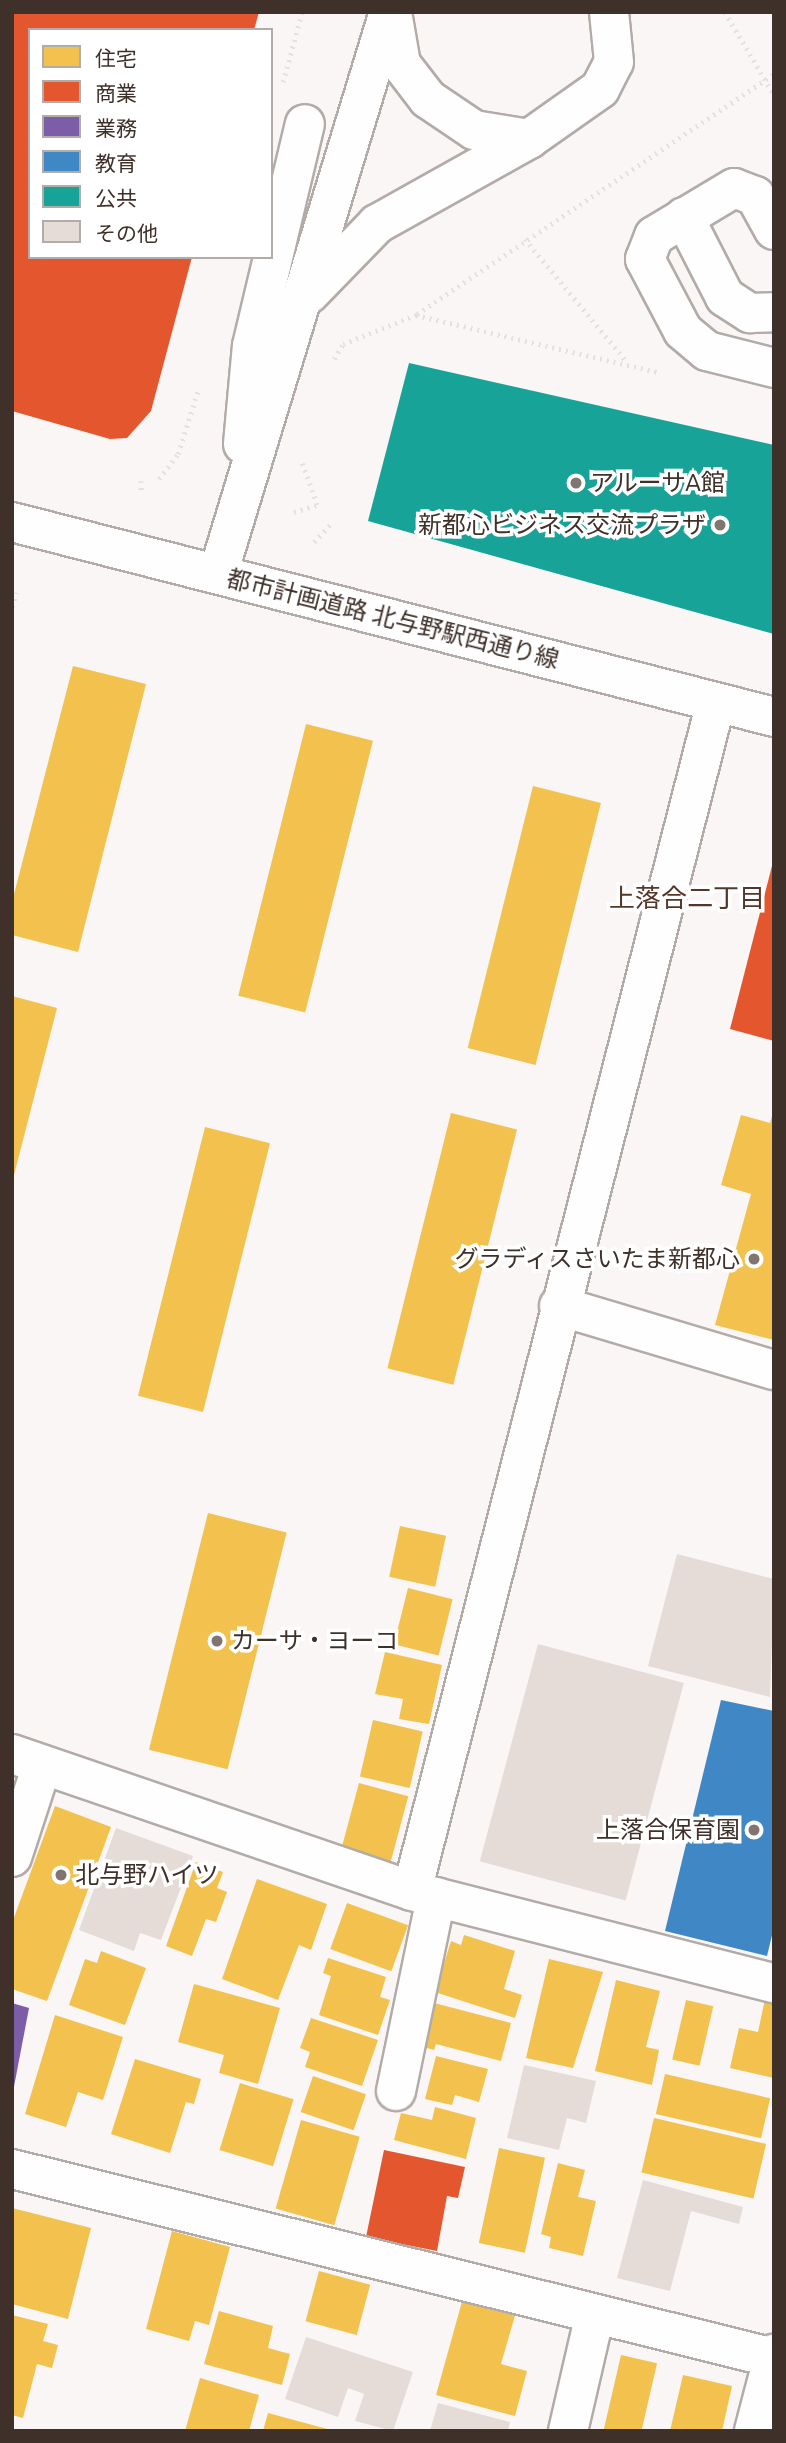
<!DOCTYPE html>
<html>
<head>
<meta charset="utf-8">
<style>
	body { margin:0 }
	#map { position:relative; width:786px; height:2443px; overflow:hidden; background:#faf6f5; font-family:Ubuntu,"Noto Sans JP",sans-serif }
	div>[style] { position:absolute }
	.homes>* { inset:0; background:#f2c14e; transform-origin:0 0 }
	.shops>* { inset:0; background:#e4572e }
	.offices>* { inset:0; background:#7b5ea7 }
	.schools>* { inset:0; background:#3f88c5 }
	.public>* { inset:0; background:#17a398 }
	.building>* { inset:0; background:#e5dcd8; transform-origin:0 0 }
	.path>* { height:4.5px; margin-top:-2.25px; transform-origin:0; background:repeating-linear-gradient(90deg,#e4e2e1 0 2px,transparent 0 7px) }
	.roads { filter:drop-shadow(2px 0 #b3aba7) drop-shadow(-2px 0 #b3aba7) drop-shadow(0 2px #b3aba7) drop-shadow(0 -2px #b3aba7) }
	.minor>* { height:38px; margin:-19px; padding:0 19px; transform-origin:19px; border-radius:19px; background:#fefefe }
	.dots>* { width:19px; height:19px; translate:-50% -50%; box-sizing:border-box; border:4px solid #fff; border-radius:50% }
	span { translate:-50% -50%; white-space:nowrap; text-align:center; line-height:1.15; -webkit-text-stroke:7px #fff; paint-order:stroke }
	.poi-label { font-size:24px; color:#3f3029 }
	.left { translate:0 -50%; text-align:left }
	.right { translate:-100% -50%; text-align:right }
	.street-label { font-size:24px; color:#3f3029 }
	.neighbourhood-label { font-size:26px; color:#553729 }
	.frame { position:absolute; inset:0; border:14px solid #3f3029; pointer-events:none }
	.legend { position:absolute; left:28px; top:28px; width:245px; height:231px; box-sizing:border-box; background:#fff; border:2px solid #b2aca9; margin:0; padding:9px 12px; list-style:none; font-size:21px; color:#3f3029 }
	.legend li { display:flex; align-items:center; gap:14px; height:35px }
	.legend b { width:35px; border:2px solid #b2aca9 }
</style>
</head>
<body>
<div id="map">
	<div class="homes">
		<div style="clip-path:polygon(73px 666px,146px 684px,78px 952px,12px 935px,12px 902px)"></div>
		<div style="left:306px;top:724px;width:69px;height:280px;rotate:14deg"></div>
		<div style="left:533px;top:786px;width:70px;height:270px;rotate:14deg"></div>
		<div style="clip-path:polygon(12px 996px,57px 1008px,13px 1179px,12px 1179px)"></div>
		<div style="left:451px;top:1113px;width:68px;height:263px;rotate:14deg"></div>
		<div style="clip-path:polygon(773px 1113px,774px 1113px,774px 1340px,715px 1325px,751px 1194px,721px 1185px,741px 1115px,770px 1123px)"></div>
		<div style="left:205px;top:1127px;width:67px;height:277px;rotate:14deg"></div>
		<div style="left:208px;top:1513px;width:81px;height:244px;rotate:14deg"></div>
		<div style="left:400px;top:1526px;width:47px;height:52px;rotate:12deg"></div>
		<div style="left:408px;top:1588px;width:46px;height:58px;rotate:14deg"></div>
		<div style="clip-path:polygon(385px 1652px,442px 1665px,429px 1724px,399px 1719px,403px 1699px,375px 1694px)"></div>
		<div style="left:373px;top:1720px;width:51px;height:58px;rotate:13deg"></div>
		<div style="left:359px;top:1783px;width:51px;height:68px;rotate:15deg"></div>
		<div style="clip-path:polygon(55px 1806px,111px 1827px,47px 2001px,12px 1989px,12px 1923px)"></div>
		<div style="clip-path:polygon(196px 1862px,223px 1872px,217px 1888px,227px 1892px,216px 1922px,206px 1919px,192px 1956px,166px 1946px)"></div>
		<div style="clip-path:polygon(257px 1879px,327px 1904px,311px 1950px,299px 1945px,278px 2000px,222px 1979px)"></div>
		<div style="left:347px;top:1903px;width:65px;height:49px;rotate:20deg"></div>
		<div style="clip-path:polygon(464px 1935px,515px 1951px,504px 1989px,522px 1995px,515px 2018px,435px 1992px,451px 1941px,461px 1945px)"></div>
		<div style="clip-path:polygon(101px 1951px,146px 1968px,125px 2025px,69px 2005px,85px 1959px,97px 1963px)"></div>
		<div style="clip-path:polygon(328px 1958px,386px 1977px,380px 1997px,390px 2000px,378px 2035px,319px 2015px,331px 1976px,323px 1973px)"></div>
		<div style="clip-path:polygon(549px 1959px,603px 1972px,573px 2068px,526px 2058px)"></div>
		<div style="clip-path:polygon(616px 1980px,660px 1991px,646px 2047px,659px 2050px,652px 2085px,595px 2071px)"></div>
		<div style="clip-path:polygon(194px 1984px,280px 2008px,258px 2084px,219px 2073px,224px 2055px,178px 2042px)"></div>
		<div style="clip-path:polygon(765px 1999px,774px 2001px,774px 2078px,730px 2068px,739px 2028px,758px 2032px)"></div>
		<div style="left:686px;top:2000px;width:28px;height:61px;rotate:13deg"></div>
		<div style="clip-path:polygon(434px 2003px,511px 2023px,501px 2061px,436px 2044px,434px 2050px,423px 2047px)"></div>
		<div style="clip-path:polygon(55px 2015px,123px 2037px,103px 2100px,78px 2092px,66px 2127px,25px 2114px)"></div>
		<div style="clip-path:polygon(311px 2018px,378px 2040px,362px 2086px,305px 2067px,310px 2052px,300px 2048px)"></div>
		<div style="clip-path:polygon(436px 2056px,488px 2069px,479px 2102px,455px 2095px,452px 2105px,425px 2099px)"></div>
		<div style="clip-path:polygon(135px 2059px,201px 2079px,194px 2104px,186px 2102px,170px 2153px,111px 2134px)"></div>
		<div style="left:665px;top:2074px;width:108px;height:41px;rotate:13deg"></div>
		<div style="left:313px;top:2076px;width:56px;height:38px;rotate:19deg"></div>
		<div style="left:240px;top:2083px;width:56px;height:70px;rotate:17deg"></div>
		<div style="clip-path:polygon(435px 2107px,476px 2118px,466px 2159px,394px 2140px,401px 2113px,432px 2120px)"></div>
		<div style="left:654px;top:2118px;width:115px;height:56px;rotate:13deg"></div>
		<div style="left:301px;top:2120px;width:61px;height:92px;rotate:16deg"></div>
		<div style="left:499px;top:2148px;width:47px;height:97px;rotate:12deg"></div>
		<div style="clip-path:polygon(558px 2163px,585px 2170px,578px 2197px,596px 2201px,583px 2256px,549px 2248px,551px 2237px,541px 2234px)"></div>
		<div style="clip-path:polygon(12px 2208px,91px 2228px,68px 2319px,12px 2304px)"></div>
		<div style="clip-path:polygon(172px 2231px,230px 2247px,209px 2325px,195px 2321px,189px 2341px,146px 2329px)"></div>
		<div style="left:319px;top:2271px;width:53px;height:52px;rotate:15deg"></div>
		<div style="clip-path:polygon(463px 2298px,516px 2312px,501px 2364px,527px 2371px,515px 2416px,436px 2395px)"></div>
		<div style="clip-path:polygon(219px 2311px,273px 2326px,268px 2348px,290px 2354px,282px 2385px,204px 2364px)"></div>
		<div style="clip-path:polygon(12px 2315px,48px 2324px,43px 2341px,58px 2345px,52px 2368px,37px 2364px,23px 2418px,12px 2415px)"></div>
		<div style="left:621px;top:2355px;width:37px;height:78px;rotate:13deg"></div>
		<div style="clip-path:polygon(683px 2375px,732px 2386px,722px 2431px,670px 2431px)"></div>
		<div style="clip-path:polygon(200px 2378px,259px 2395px,249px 2431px,185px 2431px)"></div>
		<div style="clip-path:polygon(268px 2413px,331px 2430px,331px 2431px,263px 2431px)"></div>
	</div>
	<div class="shops">
		<div style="clip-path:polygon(12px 12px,259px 12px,254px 30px,30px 30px,30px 257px,192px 257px,151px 411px,127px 438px,110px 439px,12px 411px)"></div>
		<div style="clip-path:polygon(773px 862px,774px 862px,774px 1041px,730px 1029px)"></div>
		<div style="clip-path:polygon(384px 2150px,465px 2167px,458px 2198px,447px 2196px,437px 2251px,366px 2237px)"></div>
	</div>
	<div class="offices">
		<div style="clip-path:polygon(12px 2003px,29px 2008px,13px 2092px,12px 2092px)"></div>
	</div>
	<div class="schools">
		<div style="clip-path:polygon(721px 1700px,774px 1711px,774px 1927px,767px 1956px,665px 1931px)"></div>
	</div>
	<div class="public">
		<div style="clip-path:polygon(409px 363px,774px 445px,774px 634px,368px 521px)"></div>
	</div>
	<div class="building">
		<div style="clip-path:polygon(677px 1554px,774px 1579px,770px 1697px,648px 1666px)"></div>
		<div style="left:538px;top:1644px;width:151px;height:225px;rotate:15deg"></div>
		<div style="clip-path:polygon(116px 1828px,193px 1856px,161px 1940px,140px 1933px,134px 1951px,79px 1930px)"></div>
		<div style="clip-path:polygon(524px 2065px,596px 2081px,586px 2123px,567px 2118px,559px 2150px,507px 2138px)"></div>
		<div style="clip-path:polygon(643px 2180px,743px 2207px,739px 2224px,691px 2211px,670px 2291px,617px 2278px)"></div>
		<div style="clip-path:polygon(306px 2337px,413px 2372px,393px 2431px,355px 2421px,364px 2394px,348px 2388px,338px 2417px,285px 2399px)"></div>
		<div style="clip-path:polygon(438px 2403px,510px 2422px,508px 2431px,430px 2431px)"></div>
	</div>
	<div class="path">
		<div style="left:725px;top:12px;width:96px;rotate:59.4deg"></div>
		<div style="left:283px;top:82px;width:73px;rotate:-74.8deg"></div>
		<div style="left:525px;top:239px;width:161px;rotate:50.3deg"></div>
		<div style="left:417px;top:314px;width:430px;rotate:-33.9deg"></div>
		<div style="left:334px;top:359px;width:17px;rotate:-59deg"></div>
		<div style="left:343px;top:344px;width:79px;rotate:-21.7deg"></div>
		<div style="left:416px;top:315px;width:248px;rotate:13.3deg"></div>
		<div style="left:159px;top:479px;width:31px;rotate:-53deg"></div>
		<div style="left:178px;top:454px;width:67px;rotate:-72.6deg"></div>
		<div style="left:141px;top:481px;width:13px;rotate:86deg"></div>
		<div style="left:294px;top:512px;width:24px;rotate:-17deg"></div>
		<div style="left:317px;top:505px;width:45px;rotate:-109.7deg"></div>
		<div style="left:314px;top:542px;width:25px;rotate:-47deg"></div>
		<div style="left:12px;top:607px;width:15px;rotate:-74deg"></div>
	</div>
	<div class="roads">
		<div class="minor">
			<div style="left:392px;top:12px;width:53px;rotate:80.2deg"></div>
			<div style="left:401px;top:64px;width:44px;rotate:52.4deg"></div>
			<div style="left:428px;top:99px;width:55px;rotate:34deg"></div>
			<div style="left:474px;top:130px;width:56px;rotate:9.3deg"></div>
			<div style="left:684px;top:217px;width:90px;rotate:62.9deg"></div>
			<div style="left:725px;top:297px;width:30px;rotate:33deg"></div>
			<div style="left:750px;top:313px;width:24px;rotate:-2deg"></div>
			<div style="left:774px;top:230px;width:39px;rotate:-119deg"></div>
			<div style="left:755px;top:196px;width:22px;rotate:-159deg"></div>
			<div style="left:734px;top:188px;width:93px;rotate:149deg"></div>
			<div style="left:654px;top:236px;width:25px;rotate:111deg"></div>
			<div style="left:645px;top:259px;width:81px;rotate:62.2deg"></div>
			<div style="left:683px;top:331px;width:31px;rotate:40deg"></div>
			<div style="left:707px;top:351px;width:69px;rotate:14.2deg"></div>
			<div style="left:309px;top:294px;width:98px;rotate:-45.8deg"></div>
			<div style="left:377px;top:224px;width:174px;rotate:-29.2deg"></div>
			<div style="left:529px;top:139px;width:87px;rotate:-35.2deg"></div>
			<div style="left:600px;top:89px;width:30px;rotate:-63deg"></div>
			<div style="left:614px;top:62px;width:50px;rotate:-95.7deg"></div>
			<div style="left:243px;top:444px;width:98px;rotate:-84.8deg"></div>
			<div style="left:252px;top:346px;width:228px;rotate:-76.6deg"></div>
			<div style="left:12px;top:522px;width:787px;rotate:14.35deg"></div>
			<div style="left:218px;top:574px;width:587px;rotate:-73.08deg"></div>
			<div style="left:559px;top:1306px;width:224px;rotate:16.6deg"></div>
			<div style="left:12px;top:1754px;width:423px;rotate:18.9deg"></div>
			<div style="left:412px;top:1891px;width:374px;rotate:14.3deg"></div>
			<div style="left:12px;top:1857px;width:97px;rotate:-71.9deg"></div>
			<div style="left:412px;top:1891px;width:1227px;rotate:-75.66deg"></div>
			<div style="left:396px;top:2091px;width:198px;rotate:-78.3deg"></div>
			<div style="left:12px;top:2169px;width:785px;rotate:13.93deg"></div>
			<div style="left:568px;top:2431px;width:120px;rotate:-77deg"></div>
			<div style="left:754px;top:2431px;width:80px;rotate:-75.4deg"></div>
		</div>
	</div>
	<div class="dots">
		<div style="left:576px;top:483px;background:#807570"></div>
		<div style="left:720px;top:525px;background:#807570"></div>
		<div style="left:754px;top:1259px;background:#807570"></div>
		<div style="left:217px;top:1641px;background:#807570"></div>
		<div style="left:754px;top:1830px;background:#807570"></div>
		<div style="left:61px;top:1875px;background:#807570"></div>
	</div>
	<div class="poi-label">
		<span class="left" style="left:590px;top:483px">アルーサA館</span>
		<span class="right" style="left:706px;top:525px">新都心ビジネス交流プラザ</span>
		<span class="right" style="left:740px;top:1259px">グラディスさいたま新都心</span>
		<span class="left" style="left:231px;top:1641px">カーサ・ヨーコ</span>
		<span class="right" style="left:740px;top:1830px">上落合保育園</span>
		<span class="left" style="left:75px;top:1875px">北与野ハイツ</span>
	</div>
	<div class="street-label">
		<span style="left:393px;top:619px;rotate:14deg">都市計画道路 北与野駅西通り線</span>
	</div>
	<div class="neighbourhood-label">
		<span style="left:687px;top:898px">上落合二丁目</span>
	</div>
	<div class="frame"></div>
	<ul class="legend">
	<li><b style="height:19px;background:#f2c14e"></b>住宅</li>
	<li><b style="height:19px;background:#e4572e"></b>商業</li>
	<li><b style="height:19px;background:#7b5ea7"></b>業務</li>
	<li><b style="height:19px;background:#3f88c5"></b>教育</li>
	<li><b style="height:19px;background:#17a398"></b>公共</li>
	<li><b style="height:19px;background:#e5dcd8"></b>その他</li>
	</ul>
</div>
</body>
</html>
